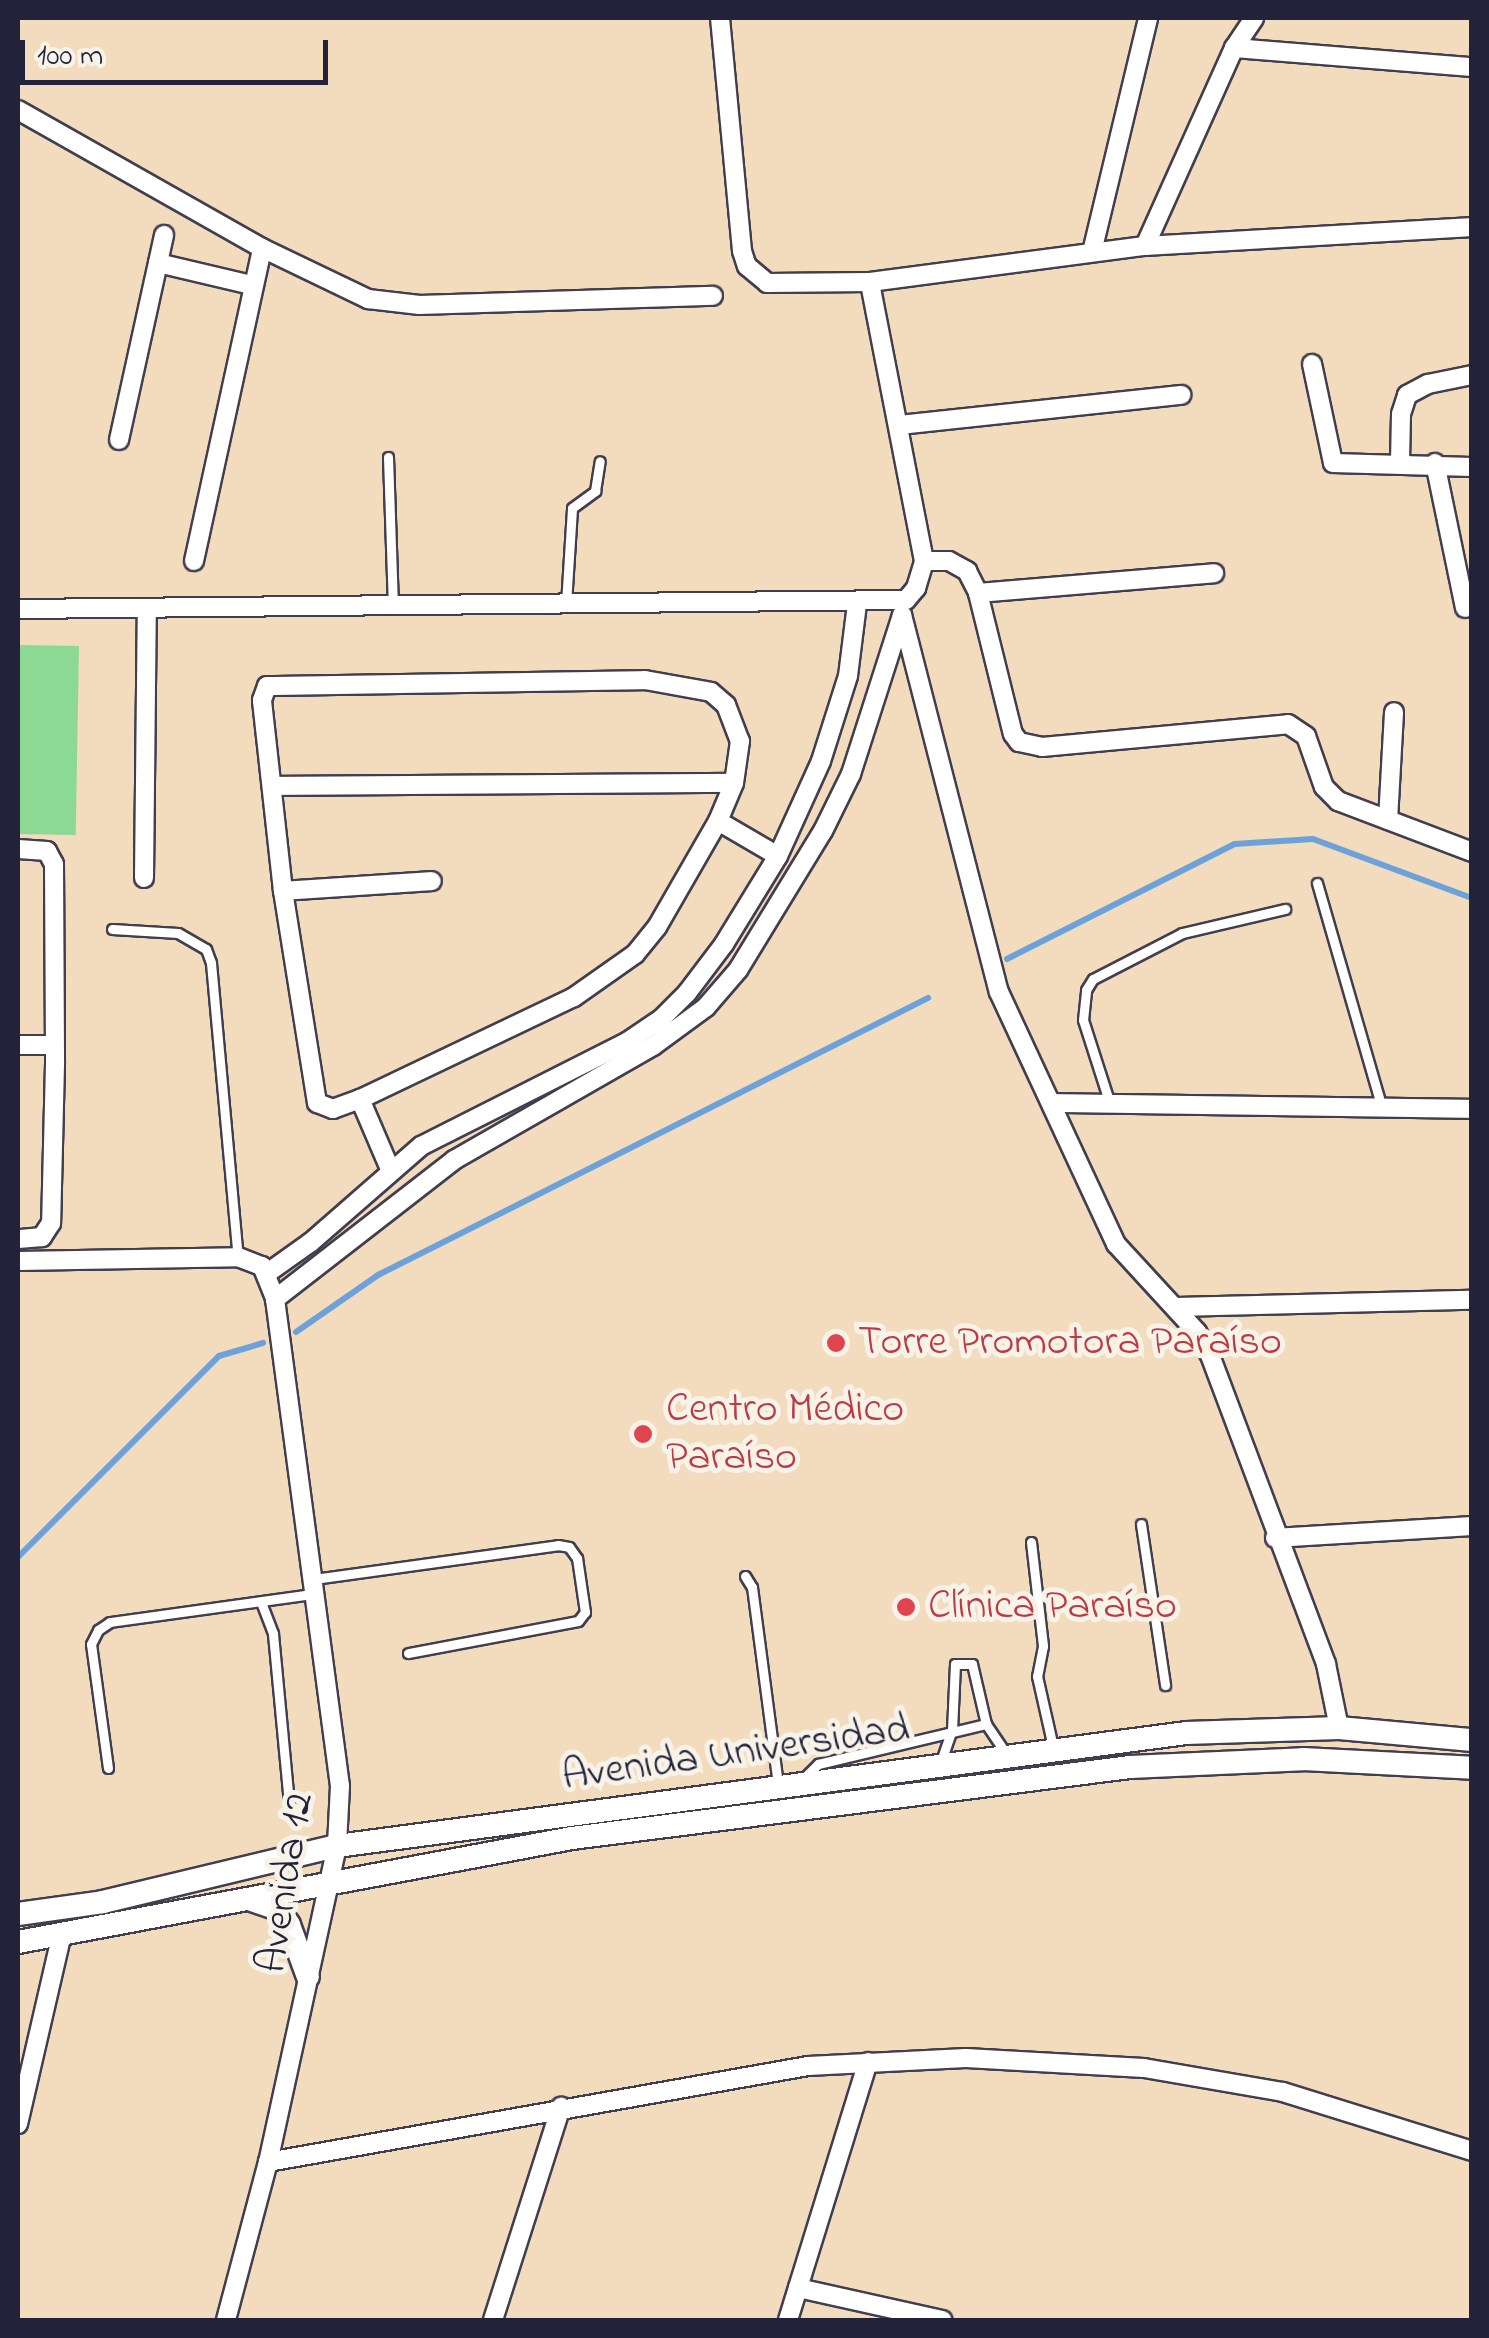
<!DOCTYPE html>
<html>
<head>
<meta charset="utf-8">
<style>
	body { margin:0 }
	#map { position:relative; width:1489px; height:2338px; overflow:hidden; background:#f3dbbd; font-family:"Indie Flower",sans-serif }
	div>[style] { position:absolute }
	.green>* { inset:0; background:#8cd895; transform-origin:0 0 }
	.stream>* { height:6px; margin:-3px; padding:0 3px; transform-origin:3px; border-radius:3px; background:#6ca2d9 }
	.roads { filter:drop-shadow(2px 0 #413e4e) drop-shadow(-2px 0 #413e4e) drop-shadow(0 2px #413e4e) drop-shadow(0 -2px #413e4e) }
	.lane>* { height:9px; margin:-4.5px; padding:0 4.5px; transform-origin:4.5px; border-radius:4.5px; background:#fff }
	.street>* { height:18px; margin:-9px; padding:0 9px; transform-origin:9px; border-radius:9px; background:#fff }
	.secondary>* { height:22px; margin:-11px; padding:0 11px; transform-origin:11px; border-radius:11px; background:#fff }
	.dots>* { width:28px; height:28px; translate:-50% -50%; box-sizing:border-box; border:5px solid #f7f3e8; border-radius:50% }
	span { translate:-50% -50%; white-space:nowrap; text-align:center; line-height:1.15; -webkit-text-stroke:10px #f7f3e8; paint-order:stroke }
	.health-label { font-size:42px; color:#be3a42 }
	.left { translate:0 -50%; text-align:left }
	.street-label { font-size:42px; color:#22223b }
	.frame { position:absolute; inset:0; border:20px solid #22223b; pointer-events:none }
	.scale { position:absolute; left:20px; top:40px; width:308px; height:45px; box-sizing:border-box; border:5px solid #22223b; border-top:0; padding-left:12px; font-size:30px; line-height:35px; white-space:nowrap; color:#22223b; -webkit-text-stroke:8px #f7f3e8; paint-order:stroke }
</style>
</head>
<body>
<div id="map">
	<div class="green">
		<div style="left:79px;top:646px;width:189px;height:61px;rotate:91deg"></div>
	</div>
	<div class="stream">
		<div style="left:1007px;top:959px;width:255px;rotate:-26.8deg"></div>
		<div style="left:1235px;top:844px;width:78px;rotate:-3.7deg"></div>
		<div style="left:1313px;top:839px;width:170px;rotate:20.4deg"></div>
		<div style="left:296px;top:1332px;width:100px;rotate:-34.8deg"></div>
		<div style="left:378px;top:1275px;width:616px;rotate:-26.73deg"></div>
		<div style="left:18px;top:1557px;width:284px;rotate:-45deg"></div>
		<div style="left:219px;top:1356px;width:46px;rotate:-16.5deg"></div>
	</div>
	<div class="roads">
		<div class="lane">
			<div style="left:388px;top:457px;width:147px;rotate:88.1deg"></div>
			<div style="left:566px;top:604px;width:96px;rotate:-86.4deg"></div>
			<div style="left:572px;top:508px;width:29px;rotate:-36deg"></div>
			<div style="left:595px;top:491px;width:30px;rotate:-81deg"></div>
			<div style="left:1317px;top:883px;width:231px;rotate:73.9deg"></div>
			<div style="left:112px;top:929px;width:66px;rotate:3.5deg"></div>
			<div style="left:178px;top:933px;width:32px;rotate:30deg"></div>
			<div style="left:206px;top:949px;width:15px;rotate:70deg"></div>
			<div style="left:211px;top:963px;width:295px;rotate:84.8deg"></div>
			<div style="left:1110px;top:1104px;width:88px;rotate:-107.8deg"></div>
			<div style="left:1083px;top:1020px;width:30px;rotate:-84deg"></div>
			<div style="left:1086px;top:990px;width:13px;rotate:-58deg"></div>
			<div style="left:1093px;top:979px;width:100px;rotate:-27.3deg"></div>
			<div style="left:1182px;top:933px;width:106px;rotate:-13.1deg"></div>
			<div style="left:1141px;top:1524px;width:163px;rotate:81.5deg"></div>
			<div style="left:1031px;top:1542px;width:105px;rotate:83.4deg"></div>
			<div style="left:1043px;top:1646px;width:31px;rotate:101deg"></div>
			<div style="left:1037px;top:1676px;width:73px;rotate:77.3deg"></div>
			<div style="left:745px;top:1576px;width:13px;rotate:58deg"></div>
			<div style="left:752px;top:1587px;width:199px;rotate:82.5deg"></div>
			<div style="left:314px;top:1579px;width:246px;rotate:-7.9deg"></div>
			<div style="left:558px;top:1545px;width:11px;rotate:10deg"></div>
			<div style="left:569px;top:1547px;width:14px;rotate:54deg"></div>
			<div style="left:577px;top:1558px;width:55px;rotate:81.6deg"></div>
			<div style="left:585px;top:1612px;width:11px;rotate:128deg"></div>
			<div style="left:578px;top:1621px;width:173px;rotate:169.3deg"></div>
			<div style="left:261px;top:1602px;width:34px;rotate:69deg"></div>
			<div style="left:273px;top:1634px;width:180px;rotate:84.6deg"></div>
			<div style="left:940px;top:1764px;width:36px;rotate:-71deg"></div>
			<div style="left:952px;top:1730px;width:66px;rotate:-87.4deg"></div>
			<div style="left:955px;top:1664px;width:17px"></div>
			<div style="left:972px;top:1664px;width:62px;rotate:76.9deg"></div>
			<div style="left:108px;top:1768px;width:125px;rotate:-97.8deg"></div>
			<div style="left:91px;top:1644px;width:16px;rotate:-63deg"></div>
			<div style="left:98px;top:1630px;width:14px;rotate:-34deg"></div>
			<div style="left:110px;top:1622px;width:205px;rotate:-7.9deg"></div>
			<div style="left:804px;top:1778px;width:20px;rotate:-45deg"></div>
			<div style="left:818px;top:1764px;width:173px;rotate:-13.4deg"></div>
			<div style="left:986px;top:1724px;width:36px;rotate:56deg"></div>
		</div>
		<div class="street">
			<div style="left:720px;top:18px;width:234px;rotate:84.6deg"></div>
			<div style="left:742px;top:251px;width:16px;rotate:72deg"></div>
			<div style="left:747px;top:266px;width:26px;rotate:40deg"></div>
			<div style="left:767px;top:283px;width:103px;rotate:-0.6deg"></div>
			<div style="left:870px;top:282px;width:277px;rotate:-7.5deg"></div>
			<div style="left:1145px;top:246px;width:328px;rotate:-3.3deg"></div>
			<div style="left:1234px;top:48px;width:239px;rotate:4.6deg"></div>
			<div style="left:18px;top:110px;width:280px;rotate:29.5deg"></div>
			<div style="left:262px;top:248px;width:118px;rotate:25.7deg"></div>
			<div style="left:368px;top:299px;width:52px;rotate:6.6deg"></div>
			<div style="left:420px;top:305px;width:293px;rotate:-1.8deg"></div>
			<div style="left:1145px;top:246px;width:217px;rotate:-65.8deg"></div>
			<div style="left:1234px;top:48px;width:36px;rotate:-56deg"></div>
			<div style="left:1092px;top:252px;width:241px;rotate:-76.5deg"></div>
			<div style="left:158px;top:263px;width:97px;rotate:13.2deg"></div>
			<div style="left:1312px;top:364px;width:101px;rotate:78deg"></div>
			<div style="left:1333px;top:463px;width:139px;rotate:1.6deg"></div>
			<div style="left:899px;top:425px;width:284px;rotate:-6.1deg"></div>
			<div style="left:119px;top:440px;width:210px;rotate:-77.6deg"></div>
			<div style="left:1400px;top:462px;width:48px;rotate:-88.8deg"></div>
			<div style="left:1401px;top:414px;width:20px;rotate:-72deg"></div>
			<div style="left:1407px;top:395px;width:24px;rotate:-28deg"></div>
			<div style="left:1428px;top:384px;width:45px;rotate:-11.6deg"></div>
			<div style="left:1435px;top:463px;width:148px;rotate:78.3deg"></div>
			<div style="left:194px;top:561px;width:320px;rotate:-77.7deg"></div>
			<div style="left:924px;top:561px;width:25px"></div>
			<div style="left:949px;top:561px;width:21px;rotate:29deg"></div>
			<div style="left:967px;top:571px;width:25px;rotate:63deg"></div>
			<div style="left:978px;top:593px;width:145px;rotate:76.1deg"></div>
			<div style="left:1013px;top:734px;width:10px;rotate:53deg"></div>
			<div style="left:1019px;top:742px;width:24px;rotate:12deg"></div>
			<div style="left:1042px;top:747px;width:247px;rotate:-5.3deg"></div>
			<div style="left:1288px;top:724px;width:22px;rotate:34deg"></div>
			<div style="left:1306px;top:736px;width:54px;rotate:70.6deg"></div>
			<div style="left:1324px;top:787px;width:20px;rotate:45deg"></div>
			<div style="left:1338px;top:801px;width:143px;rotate:20.8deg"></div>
			<div style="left:978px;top:593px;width:237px;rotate:-4.8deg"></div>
			<div style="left:18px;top:609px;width:888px;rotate:-0.58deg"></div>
			<div style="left:906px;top:600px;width:16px;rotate:-50deg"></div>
			<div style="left:916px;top:588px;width:28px;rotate:-73deg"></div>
			<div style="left:924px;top:561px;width:284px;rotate:-101deg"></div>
			<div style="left:902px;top:615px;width:389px;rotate:75.6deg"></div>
			<div style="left:999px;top:992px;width:278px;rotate:65.1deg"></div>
			<div style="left:1116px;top:1244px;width:120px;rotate:47.4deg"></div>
			<div style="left:1197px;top:1332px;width:26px;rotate:61deg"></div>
			<div style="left:1210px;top:1355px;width:330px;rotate:69.4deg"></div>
			<div style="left:1326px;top:1664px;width:65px;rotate:78.5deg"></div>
			<div style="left:645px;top:680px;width:67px;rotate:10.3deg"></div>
			<div style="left:711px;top:692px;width:20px;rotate:41deg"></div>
			<div style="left:726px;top:705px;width:39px;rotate:69deg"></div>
			<div style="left:740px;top:741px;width:42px;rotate:98.1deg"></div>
			<div style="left:734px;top:783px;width:41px;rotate:112.8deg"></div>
			<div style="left:718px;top:821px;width:122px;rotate:119.9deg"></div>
			<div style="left:657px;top:927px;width:35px;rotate:129deg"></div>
			<div style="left:635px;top:954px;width:75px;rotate:144.8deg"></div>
			<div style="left:574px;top:997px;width:237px;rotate:154.5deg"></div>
			<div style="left:360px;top:1099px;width:29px;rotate:160deg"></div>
			<div style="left:333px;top:1109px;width:17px;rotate:-159deg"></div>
			<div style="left:317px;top:1103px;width:215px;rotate:-99.1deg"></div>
			<div style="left:283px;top:891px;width:192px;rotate:-96.3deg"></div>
			<div style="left:262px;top:700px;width:15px;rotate:-70deg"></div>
			<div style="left:267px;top:686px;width:378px;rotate:-0.9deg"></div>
			<div style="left:272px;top:786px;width:462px;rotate:-0.4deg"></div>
			<div style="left:1388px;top:820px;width:108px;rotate:-86.8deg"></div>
			<div style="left:718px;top:821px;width:69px;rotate:30.3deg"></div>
			<div style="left:18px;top:849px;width:29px;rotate:4deg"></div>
			<div style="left:47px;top:851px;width:15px;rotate:62deg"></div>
			<div style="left:54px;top:864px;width:200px;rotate:89.7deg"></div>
			<div style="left:55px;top:1064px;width:159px;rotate:91.4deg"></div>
			<div style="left:51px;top:1223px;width:17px;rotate:123deg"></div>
			<div style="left:42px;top:1237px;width:24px;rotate:175deg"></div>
			<div style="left:144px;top:878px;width:268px;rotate:-89.4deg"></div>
			<div style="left:283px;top:891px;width:149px;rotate:-3.8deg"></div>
			<div style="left:18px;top:1045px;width:35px"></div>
			<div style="left:360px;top:1099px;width:76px;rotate:66.8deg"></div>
			<div style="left:1054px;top:1103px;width:418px;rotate:0.8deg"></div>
			<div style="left:18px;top:1261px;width:220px;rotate:-1deg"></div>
			<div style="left:238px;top:1257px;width:26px;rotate:21deg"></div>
			<div style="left:262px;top:1266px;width:35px;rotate:68deg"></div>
			<div style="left:275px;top:1299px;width:491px;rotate:82.4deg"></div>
			<div style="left:340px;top:1786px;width:60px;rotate:92.9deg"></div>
			<div style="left:337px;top:1846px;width:323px;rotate:102.3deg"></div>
			<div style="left:268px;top:2162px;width:163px;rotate:104.9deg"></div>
			<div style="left:266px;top:1274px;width:55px;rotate:-35.4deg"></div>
			<div style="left:311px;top:1242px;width:146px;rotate:-41.1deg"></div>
			<div style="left:421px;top:1146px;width:231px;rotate:-26.8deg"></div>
			<div style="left:627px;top:1042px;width:41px;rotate:-34.1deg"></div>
			<div style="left:661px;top:1019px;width:37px;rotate:-45deg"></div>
			<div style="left:687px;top:993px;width:61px;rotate:-52.9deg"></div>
			<div style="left:724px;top:944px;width:103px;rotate:-58.5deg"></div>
			<div style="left:778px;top:856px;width:104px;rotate:-65.6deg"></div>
			<div style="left:821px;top:761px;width:89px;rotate:-72.4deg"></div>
			<div style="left:848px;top:676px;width:73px;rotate:-82.9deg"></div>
			<div style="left:275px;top:1299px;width:227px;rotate:-37.8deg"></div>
			<div style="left:454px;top:1160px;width:229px;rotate:-29.8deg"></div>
			<div style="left:653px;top:1046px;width:66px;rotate:-36.3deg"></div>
			<div style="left:706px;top:1007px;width:49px;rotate:-49.1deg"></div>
			<div style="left:738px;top:970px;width:163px;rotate:-58.6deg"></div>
			<div style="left:823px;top:831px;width:64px;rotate:-63.8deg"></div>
			<div style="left:851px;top:774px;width:167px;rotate:-72.2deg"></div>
			<div style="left:1175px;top:1307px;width:297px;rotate:-1.4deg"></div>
			<div style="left:1275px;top:1538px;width:197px;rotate:-3.5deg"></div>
			<div style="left:18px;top:2124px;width:191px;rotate:-77deg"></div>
			<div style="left:268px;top:2162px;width:548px;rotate:-10.08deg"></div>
			<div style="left:808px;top:2066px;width:158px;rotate:-2.9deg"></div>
			<div style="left:966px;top:2058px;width:178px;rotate:3.2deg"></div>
			<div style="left:1144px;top:2068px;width:141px;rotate:9.8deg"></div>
			<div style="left:1283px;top:2092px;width:198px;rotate:17.3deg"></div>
			<div style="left:798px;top:2288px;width:148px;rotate:12.5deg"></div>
			<div style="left:493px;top:2320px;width:224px;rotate:-72.3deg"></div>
			<div style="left:788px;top:2320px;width:270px;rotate:-72.8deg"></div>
		</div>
		<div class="secondary">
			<div style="left:249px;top:1899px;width:31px;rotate:19deg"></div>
			<div style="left:278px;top:1909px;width:19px;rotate:55deg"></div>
			<div style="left:289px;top:1925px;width:55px;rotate:69.9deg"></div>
			<div style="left:18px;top:1914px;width:86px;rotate:-8deg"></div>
			<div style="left:103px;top:1902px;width:241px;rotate:-13.5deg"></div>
			<div style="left:337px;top:1846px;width:856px;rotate:-7.58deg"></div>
			<div style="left:1186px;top:1733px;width:153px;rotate:-1.9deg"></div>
			<div style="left:1339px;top:1728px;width:134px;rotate:5.2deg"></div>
			<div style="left:18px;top:1942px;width:564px;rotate:-10.63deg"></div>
			<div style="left:572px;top:1838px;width:562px;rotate:-7.25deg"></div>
			<div style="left:1130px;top:1767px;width:173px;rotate:-2.6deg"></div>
			<div style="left:1303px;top:1759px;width:169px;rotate:3deg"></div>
		</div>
	</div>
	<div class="dots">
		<div style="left:836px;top:1343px;background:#e0444e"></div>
		<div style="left:643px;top:1434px;background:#e0444e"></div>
		<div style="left:906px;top:1607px;background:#e0444e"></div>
	</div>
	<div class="health-label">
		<span class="left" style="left:858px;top:1343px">Torre Promotora Paraíso</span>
		<span class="left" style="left:666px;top:1434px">Centro Médico<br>Paraíso</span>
		<span class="left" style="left:928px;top:1607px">Clínica Paraíso</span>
	</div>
	<div class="street-label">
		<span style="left:736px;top:1754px;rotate:-8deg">Avenida Universidad</span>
		<span style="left:287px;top:1883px;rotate:-81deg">Avenida 12</span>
	</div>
	<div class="frame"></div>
	<div class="scale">100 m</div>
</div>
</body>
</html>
